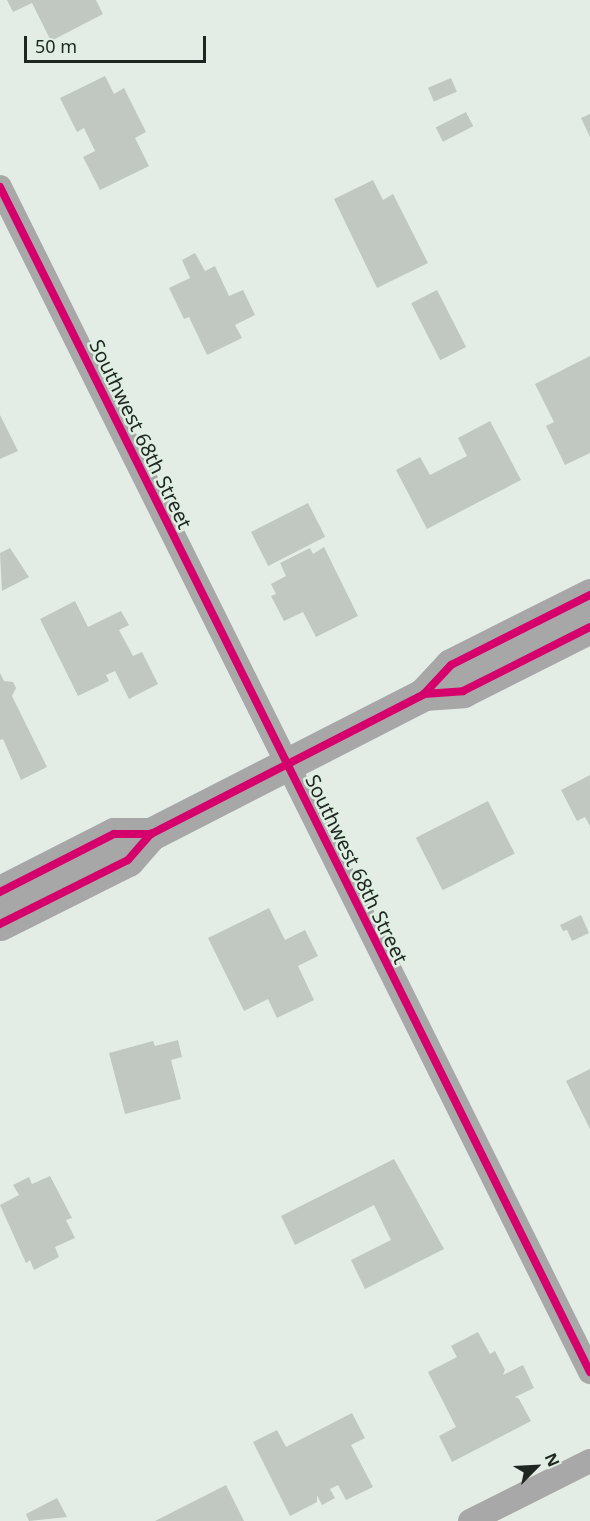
<!DOCTYPE html>
<html>
<head>
<meta charset="utf-8">
<style>
	body { margin:0 }
	#map { position:relative; width:590px; height:1521px; overflow:hidden; background:#e3ece5; font-family:"Noto Sans",sans-serif }
	div>[style] { position:absolute }
	.building>* { inset:0; background:#c1c8c2; transform-origin:0 0 }
	.street>* { height:24px; margin:-12px; padding:0 12px; transform-origin:12px; border-radius:12px; background:#a9a8a9 }
	.secondary>* { height:33px; margin:-16.5px; padding:0 16.5px; transform-origin:16.5px; border-radius:16.5px; background:#a7a7a7 }
	.cycleway>* { height:8px; margin:-4px; padding:0 4px; transform-origin:4px; border-radius:4px; background:#d6006c }
	span { translate:-50% -50%; white-space:nowrap; text-align:center; line-height:1.15; -webkit-text-stroke:5px #dff0e2; paint-order:stroke }
	.street-label { font-size:20px; color:#1f2520 }
	.north { position:absolute; left:506px; top:1437px; width:60px; height:60px; -webkit-text-stroke:4px #dff0e2; paint-order:stroke; rotate:66deg; font-size:16px; font-weight:700; line-height:24px; text-align:center; color:#1f2520 }
	.north::after { content:''; display:block; margin:auto; width:21px; height:27px; background:#1f2520; clip-path:polygon(50% 0,100% 100%,50% 72%,0 100%) }
	.scale { position:absolute; left:24px; top:36px; width:182px; height:27px; box-sizing:border-box; border:3px solid #1f2520; border-top:0; padding-left:8px; font-size:18px; line-height:21px; white-space:nowrap; color:#1f2520; -webkit-text-stroke:4px #dff0e2; paint-order:stroke }
</style>
</head>
<body>
<div id="map">
	<div class="building">
		<div style="clip-path:polygon(7px 0,96px 0,103px 14px,51px 41px,32px 3px,13px 12px)"></div>
		<div style="clip-path:polygon(105px 76px,114px 94px,124px 88px,146px 132px,135px 138px,149px 166px,100px 190px,83px 157px,95px 151px,84px 128px,77px 132px,60px 98px)"></div>
		<div style="left:451px;top:78px;width:15px;height:25px;rotate:67deg"></div>
		<div style="left:466px;top:112px;width:16px;height:34px;rotate:63deg"></div>
		<div style="clip-path:polygon(590px 114px,590px 137px,581px 118px)"></div>
		<div style="clip-path:polygon(373px 180px,383px 200px,393px 194px,428px 263px,377px 288px,334px 199px)"></div>
		<div style="clip-path:polygon(195px 253px,205px 271px,215px 266px,229px 296px,243px 290px,255px 315px,235px 325px,242px 338px,207px 355px,189px 317px,184px 319px,169px 288px,190px 278px,182px 260px)"></div>
		<div style="left:437px;top:290px;width:64px;height:29px;rotate:63deg"></div>
		<div style="clip-path:polygon(590px 356px,590px 453px,565px 465px,546px 426px,554px 422px,535px 384px)"></div>
		<div style="clip-path:polygon(0 415px,18px 451px,0 459px)"></div>
		<div style="clip-path:polygon(490px 421px,521px 480px,427px 529px,396px 470px,420px 457px,430px 475px,467px 456px,458px 438px)"></div>
		<div style="left:308px;top:503px;width:38px;height:64px;rotate:63deg"></div>
		<div style="clip-path:polygon(324px 547px,358px 616px,316px 637px,303px 612px,284px 621px,271px 596px,276px 594px,271px 584px,286px 576px,280px 563px,310px 548px,313px 554px)"></div>
		<div style="clip-path:polygon(10px 548px,29px 577px,2px 591px,0 553px)"></div>
		<div style="clip-path:polygon(75px 601px,88px 627px,121px 611px,129px 625px,119px 630px,133px 656px,142px 652px,158px 684px,129px 699px,115px 671px,106px 675px,109px 681px,78px 696px,40px 619px)"></div>
		<div style="clip-path:polygon(0 673px,4px 681px,13px 682px,16px 688px,12px 696px,47px 767px,21px 780px,3px 739px,0 740px)"></div>
		<div style="clip-path:polygon(590px 775px,590px 826px,585px 817px,577px 821px,561px 790px)"></div>
		<div style="left:488px;top:801px;width:59px;height:81px;rotate:63deg"></div>
		<div style="clip-path:polygon(269px 908px,285px 940px,305px 930px,318px 956px,298px 966px,314px 1000px,277px 1018px,268px 999px,244px 1011px,208px 938px)"></div>
		<div style="clip-path:polygon(581px 915px,589px 933px,572px 941px,567px 930px,563px 931px,560px 925px)"></div>
		<div style="clip-path:polygon(178px 1040px,182px 1057px,171px 1060px,181px 1099px,125px 1114px,109px 1053px,153px 1041px,155px 1046px)"></div>
		<div style="clip-path:polygon(590px 1069px,590px 1129px,566px 1081px)"></div>
		<div style="clip-path:polygon(394px 1159px,444px 1249px,365px 1289px,351px 1260px,391px 1240px,374px 1205px,295px 1245px,281px 1216px)"></div>
		<div style="clip-path:polygon(50px 1176px,72px 1218px,66px 1220px,75px 1238px,55px 1247px,59px 1257px,34px 1270px,30px 1260px,26px 1263px,0 1205px,19px 1195px,13px 1185px,29px 1177px,32px 1184px)"></div>
		<div style="clip-path:polygon(478px 1332px,490px 1354px,495px 1351px,505px 1370px,503px 1375px,523px 1365px,534px 1388px,515px 1397px,519px 1399px,531px 1421px,452px 1462px,439px 1436px,456px 1427px,428px 1372px,457px 1357px,451px 1346px)"></div>
		<div style="clip-path:polygon(352px 1413px,365px 1438px,351px 1445px,373px 1487px,346px 1500px,338px 1485px,330px 1489px,335px 1498px,322px 1505px,317px 1495px,317px 1502px,290px 1516px,253px 1442px,277px 1430px,286px 1447px)"></div>
		<div style="clip-path:polygon(226px 1485px,244px 1521px,155px 1521px)"></div>
		<div style="clip-path:polygon(57px 1498px,67px 1517px,29px 1521px,26px 1514px)"></div>
	</div>
	<div class="street">
		<div style="left:0;top:187px;width:1324px;rotate:63.53deg"></div>
		<div style="left:470px;top:1521px;width:134px;rotate:-26.6deg"></div>
	</div>
	<div class="secondary">
		<div style="left:424px;top:694px;width:39px;rotate:-4deg"></div>
		<div style="left:463px;top:691px;width:142px;rotate:-26.7deg"></div>
		<div style="left:0;top:892px;width:128px;rotate:-27deg"></div>
		<div style="left:114px;top:834px;width:37px"></div>
		<div style="left:0;top:924px;width:143px;rotate:-26.6deg"></div>
		<div style="left:128px;top:860px;width:35px;rotate:-49deg"></div>
		<div style="left:151px;top:834px;width:307px;rotate:-27.1deg"></div>
		<div style="left:424px;top:694px;width:40px;rotate:-47deg"></div>
		<div style="left:451px;top:665px;width:156px;rotate:-26.7deg"></div>
	</div>
	<div class="cycleway">
		<div style="left:0;top:187px;width:1324px;rotate:63.53deg"></div>
		<div style="left:424px;top:694px;width:39px;rotate:-4deg"></div>
		<div style="left:463px;top:691px;width:142px;rotate:-26.7deg"></div>
		<div style="left:0;top:892px;width:128px;rotate:-27deg"></div>
		<div style="left:114px;top:834px;width:37px"></div>
		<div style="left:0;top:924px;width:143px;rotate:-26.6deg"></div>
		<div style="left:128px;top:860px;width:35px;rotate:-49deg"></div>
		<div style="left:151px;top:834px;width:307px;rotate:-27.1deg"></div>
		<div style="left:424px;top:694px;width:40px;rotate:-47deg"></div>
		<div style="left:451px;top:665px;width:156px;rotate:-26.7deg"></div>
	</div>
	<div class="street-label">
		<span style="left:141px;top:434px;rotate:64deg">Southwest 68th Street</span>
		<span style="left:357px;top:869px;rotate:64deg">Southwest 68th Street</span>
	</div>
	<div class="north">N</div>
	<div class="scale">50 m</div>
</div>
</body>
</html>
